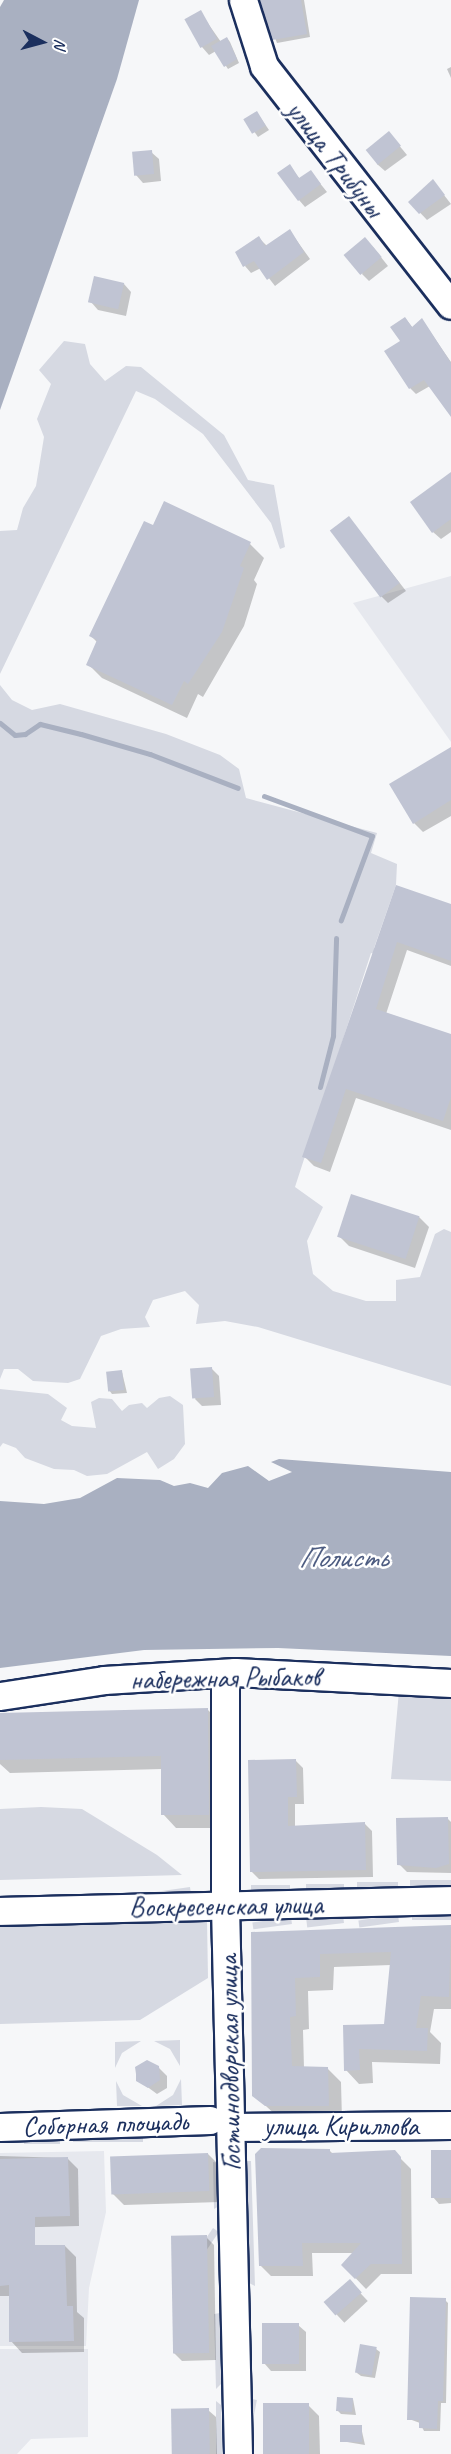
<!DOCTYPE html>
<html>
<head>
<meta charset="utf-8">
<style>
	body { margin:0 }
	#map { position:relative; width:451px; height:2454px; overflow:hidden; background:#f6f7f9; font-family:Caveat,sans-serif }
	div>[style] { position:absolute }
	.built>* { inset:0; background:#e6e8ee }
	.green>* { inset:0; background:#d6d9e2; transform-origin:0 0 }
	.water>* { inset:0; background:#a9b0c1 }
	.shadow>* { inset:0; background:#0003; transform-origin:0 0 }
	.stream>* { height:5px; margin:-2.5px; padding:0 2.5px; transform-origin:2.5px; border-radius:2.5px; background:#a9b0c1 }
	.building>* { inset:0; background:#c0c4d3; transform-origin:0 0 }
	.roads { filter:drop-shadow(2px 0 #1b2f5e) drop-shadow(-2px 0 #1b2f5e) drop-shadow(0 2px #1b2f5e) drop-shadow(0 -2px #1b2f5e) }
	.minor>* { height:27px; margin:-13.5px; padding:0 13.5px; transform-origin:13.5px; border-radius:13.5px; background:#fff }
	span { translate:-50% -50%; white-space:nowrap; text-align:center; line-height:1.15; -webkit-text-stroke:5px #fff; paint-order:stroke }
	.street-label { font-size:28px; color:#1b2f5e }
	.water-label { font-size:30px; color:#4d5c81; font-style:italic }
	.north { position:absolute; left:12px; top:12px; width:60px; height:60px; -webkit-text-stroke:4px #fff; paint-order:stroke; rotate:96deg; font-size:16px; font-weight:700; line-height:24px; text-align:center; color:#1b2f5e }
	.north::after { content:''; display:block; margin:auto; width:21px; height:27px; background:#1b2f5e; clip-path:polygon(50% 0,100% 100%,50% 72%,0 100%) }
</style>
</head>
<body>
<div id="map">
	<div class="built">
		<div style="clip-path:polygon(451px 576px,451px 742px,353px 603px)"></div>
		<div style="clip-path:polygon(104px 2151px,106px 2212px,89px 2288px,86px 2346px,0 2346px,0 2153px)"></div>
		<div style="clip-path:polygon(0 2349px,88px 2349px,88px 2437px,31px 2439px,17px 2454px,0 2454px)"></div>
	</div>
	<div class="green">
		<div style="clip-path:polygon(64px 341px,85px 344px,90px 364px,105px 381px,126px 366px,141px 367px,224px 435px,248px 480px,274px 485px,285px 547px,280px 549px,271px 523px,203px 434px,155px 399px,136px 391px,0 674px,0 531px,17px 530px,23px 508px,36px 486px,44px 437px,37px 419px,51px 384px,39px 370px)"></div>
		<div style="clip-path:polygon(0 685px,12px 700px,32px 710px,60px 704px,166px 734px,220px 755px,239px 769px,246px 798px,377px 833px,371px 853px,397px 864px,396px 885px,374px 948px,391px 959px,371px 953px,295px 1187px,323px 1207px,307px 1241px,313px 1274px,333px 1291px,366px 1301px,396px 1301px,396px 1280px,420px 1277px,435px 1234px,444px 1229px,451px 1232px,451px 1386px,258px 1327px,225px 1321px,196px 1324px,199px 1305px,185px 1291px,153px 1300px,145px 1317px,150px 1327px,121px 1329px,101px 1336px,80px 1379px,68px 1383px,33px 1381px,18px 1369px,4px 1369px,0 1379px)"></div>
		<div style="clip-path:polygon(0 1389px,48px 1394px,67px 1408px,61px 1420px,72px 1426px,96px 1428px,91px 1402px,99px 1398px,112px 1399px,122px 1411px,129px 1405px,142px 1403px,147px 1408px,159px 1398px,170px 1396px,183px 1405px,185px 1444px,174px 1459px,158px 1469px,147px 1452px,107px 1474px,87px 1476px,74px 1470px,54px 1469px,25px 1458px,16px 1448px,3px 1443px,0 1447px)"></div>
		<div style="clip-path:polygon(399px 1691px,451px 1694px,451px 1781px,391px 1779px)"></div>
		<div style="clip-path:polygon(41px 1807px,82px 1809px,157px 1855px,182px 1875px,0 1880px,0 1809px)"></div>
		<div style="left:451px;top:1880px;width:8px;height:41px;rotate:90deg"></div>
		<div style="left:398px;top:1882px;width:8px;height:41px;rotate:90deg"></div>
		<div style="left:344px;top:1884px;width:7px;height:38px;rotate:90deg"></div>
		<div style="left:290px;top:1885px;width:7px;height:39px;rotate:90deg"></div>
		<div style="left:190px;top:1887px;width:7px;height:39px;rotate:82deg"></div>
		<div style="left:451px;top:1913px;width:7px;height:39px;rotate:90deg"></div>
		<div style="left:343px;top:1915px;width:8px;height:37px;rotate:83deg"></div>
		<div style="left:398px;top:1915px;width:7px;height:40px;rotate:82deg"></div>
		<div style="left:291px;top:1917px;width:7px;height:39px;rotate:82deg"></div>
		<div style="clip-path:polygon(207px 1920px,208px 1978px,140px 2020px,0 2024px,0 1923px)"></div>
		<div style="clip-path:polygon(180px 2040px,180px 2066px,170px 2049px,154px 2041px)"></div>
		<div style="clip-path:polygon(141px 2041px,122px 2053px,115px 2068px,115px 2042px)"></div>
		<div style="clip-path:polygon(181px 2079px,182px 2105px,156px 2106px,173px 2095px)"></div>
		<div style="clip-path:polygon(116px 2081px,123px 2095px,142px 2106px,117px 2106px)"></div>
		<div style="left:143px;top:2133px;width:9px;height:70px;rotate:90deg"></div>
		<div style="left:60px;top:2136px;width:8px;height:36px;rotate:90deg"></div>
		<div style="clip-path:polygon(246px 2161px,251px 2161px,255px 2286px,249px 2283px)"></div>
		<div style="clip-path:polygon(213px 2162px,219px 2163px,219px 2206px,214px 2209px)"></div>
		<div style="left:213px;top:2228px;width:7px;height:63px;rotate:34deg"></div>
		<div style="clip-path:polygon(220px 2313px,221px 2384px,216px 2389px,214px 2314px)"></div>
		<div style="left:252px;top:2399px;width:5px;height:55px;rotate:11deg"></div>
		<div style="clip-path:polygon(216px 2401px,221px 2405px,222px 2454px,216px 2454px)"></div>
	</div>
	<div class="water">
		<div style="clip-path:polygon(4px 0,139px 0,117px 79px,0 410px,0 7px)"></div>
		<div style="clip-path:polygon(279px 1459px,451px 1472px,451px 1656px,278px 1648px,144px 1650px,0 1668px,0 1501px,44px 1504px,80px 1498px,117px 1478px,160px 1480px,174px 1486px,190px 1483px,208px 1488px,222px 1473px,248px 1466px,269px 1481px,292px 1472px,271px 1462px)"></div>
	</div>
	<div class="shadow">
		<div style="clip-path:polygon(260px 0,304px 0,310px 37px,277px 43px)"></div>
		<div style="clip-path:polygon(200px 12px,221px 42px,227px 38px,230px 42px,239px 63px,228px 69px,216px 51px,209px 55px,202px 47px)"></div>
		<div style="clip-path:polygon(451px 67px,451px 78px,447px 69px)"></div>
		<div style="clip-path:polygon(260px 117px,269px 130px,258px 137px,246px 120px)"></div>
		<div style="clip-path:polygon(389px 133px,407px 155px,385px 171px,377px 164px)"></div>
		<div style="clip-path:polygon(151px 152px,159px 159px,161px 181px,143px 183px,136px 175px)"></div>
		<div style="clip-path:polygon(289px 166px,300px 179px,311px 172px,327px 192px,305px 207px,299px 200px)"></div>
		<div style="clip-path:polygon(433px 181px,451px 204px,427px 220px,410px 202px)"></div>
		<div style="clip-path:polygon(290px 231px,310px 259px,275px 286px,261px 268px,251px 273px,245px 266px,259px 238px,267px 246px)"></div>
		<div style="clip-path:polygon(373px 247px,388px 266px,369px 281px,362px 274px)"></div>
		<div style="clip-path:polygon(124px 284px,131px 292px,126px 316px,98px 310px,91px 302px)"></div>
		<div style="clip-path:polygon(405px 318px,413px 328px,422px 320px,451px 362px,451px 414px,430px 386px,416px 394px,410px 388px,402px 341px)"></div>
		<div style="clip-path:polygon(451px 473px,451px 532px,441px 539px,433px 532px)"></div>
		<div style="clip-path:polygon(349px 518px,406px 591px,388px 603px,380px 595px)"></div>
		<div style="clip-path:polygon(154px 527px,250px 544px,264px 558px,254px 580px,257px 584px,244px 626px,203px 697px,198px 694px,187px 718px,102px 678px,88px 664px,98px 643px,91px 636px)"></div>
		<div style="clip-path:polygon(451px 752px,451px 816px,423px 832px,414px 823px)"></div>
		<div style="clip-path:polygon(397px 887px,451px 906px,451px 966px,407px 950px,386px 1014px,451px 1036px,451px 1130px,356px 1098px,330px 1172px,314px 1166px,304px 1156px)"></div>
		<div style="clip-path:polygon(419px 1217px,429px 1227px,415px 1268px,349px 1246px,339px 1236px)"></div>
		<div style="clip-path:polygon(211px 1368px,219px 1376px,221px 1405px,202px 1406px,195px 1399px)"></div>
		<div style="clip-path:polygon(122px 1372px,127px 1393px,112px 1394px,109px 1390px)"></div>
		<div style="clip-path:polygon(207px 1709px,221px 1723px,222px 1828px,176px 1828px,163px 1814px,162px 1769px,10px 1773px,0 1764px,0 1714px)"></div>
		<div style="clip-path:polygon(296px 1761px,303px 1768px,304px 1804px,295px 1804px,295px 1827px,365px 1824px,372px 1831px,373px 1877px,259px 1879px,251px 1871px)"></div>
		<div style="clip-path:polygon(447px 1818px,451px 1822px,451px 1873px,407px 1872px,399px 1864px)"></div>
		<div style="clip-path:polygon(451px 1927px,451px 2009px,434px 2009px,430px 2032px,441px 2043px,440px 2064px,372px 2062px,373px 2083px,359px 2084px,346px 2070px,344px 2027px,386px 2025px,391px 1965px,334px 1967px,333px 1990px,308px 1991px,309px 2029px,303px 2030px,304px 2068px,327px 2068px,341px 2082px,342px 2120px,280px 2119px,254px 2095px,253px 1933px)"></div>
		<div style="clip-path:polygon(159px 2068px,167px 2076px,167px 2088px,157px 2094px,138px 2080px)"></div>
		<div style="clip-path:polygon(329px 2150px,333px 2154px,394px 2152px,411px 2169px,412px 2274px,381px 2274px,366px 2289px,343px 2265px,354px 2253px,312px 2253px,313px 2276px,271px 2276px,260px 2265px)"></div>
		<div style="clip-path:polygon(451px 2152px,451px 2203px,439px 2204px,433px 2197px)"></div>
		<div style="clip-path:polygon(208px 2154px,219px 2165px,220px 2202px,124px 2205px,112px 2193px)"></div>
		<div style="clip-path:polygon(0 2156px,67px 2158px,78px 2169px,79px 2226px,0 2228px)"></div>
		<div style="clip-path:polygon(206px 2237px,214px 2245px,216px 2360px,182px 2361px,174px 2353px)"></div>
		<div style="clip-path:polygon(65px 2246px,76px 2257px,77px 2312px,84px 2318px,84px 2352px,22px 2353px,11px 2341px,10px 2296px,0 2296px,0 2248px)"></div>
		<div style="left:350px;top:2282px;width:26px;height:32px;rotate:47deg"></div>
		<div style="clip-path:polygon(445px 2300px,448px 2303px,446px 2403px,441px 2403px,440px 2431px,424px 2431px,420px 2423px,409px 2419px)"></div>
		<div style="clip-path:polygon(298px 2325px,306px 2332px,306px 2371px,271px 2371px,264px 2363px)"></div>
		<div style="clip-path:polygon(376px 2349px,380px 2352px,375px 2378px,361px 2376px,357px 2373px)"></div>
		<div style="clip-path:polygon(353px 2399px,356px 2415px,341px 2414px,338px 2411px)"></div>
		<div style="clip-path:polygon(308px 2405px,319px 2416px,320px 2454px,265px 2454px)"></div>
		<div style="clip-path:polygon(208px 2410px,216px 2417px,217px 2454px,173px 2454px)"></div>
		<div style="clip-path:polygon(361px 2427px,365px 2445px,341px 2441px)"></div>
	</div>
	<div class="stream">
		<div style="left:0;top:723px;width:19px;rotate:39deg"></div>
		<div style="left:15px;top:735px;width:10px;rotate:-6deg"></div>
		<div style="left:25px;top:734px;width:18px;rotate:-34deg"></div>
		<div style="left:40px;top:724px;width:42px;rotate:13.7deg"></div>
		<div style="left:81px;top:734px;width:72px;rotate:16.2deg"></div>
		<div style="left:150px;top:754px;width:94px;rotate:21.1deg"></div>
		<div style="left:264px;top:796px;width:115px;rotate:20.3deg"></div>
		<div style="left:372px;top:836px;width:90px;rotate:110.3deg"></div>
		<div style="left:320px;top:1087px;width:53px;rotate:-75.7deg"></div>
		<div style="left:333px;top:1036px;width:98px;rotate:-88.2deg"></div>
	</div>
	<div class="building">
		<div style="clip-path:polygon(260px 0,301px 0,307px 34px,272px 40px)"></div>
		<div style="left:201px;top:10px;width:33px;height:19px;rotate:61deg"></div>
		<div style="clip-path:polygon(227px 37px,237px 59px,224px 67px,211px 46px)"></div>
		<div style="left:257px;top:111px;width:17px;height:16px;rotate:59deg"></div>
		<div style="left:389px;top:131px;width:19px;height:30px;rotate:51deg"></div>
		<div style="left:152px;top:150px;width:24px;height:20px;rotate:85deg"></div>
		<div style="clip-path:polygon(290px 164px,299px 178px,311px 170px,321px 184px,298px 201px,277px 173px)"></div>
		<div style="clip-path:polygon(433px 179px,445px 195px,419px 214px,408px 202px)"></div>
		<div style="clip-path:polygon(290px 229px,304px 252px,267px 280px,254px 261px,243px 267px,235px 252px,259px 236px,265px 246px)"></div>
		<div style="left:365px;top:237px;width:26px;height:28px;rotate:50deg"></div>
		<div style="left:94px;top:276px;width:31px;height:27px;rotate:13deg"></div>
		<div style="clip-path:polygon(405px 317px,412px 327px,422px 318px,451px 363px,451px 417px,424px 380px,409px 389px,384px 351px,400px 341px,390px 327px)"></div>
		<div style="clip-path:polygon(451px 472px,451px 519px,432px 533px,410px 502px)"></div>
		<div style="clip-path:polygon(164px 501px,251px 542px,240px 566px,244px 568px,222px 632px,188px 684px,184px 681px,172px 705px,86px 665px,97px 640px,89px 636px,144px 521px,153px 525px)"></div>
		<div style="left:349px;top:516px;width:84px;height:24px;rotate:53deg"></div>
		<div style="clip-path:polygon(451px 747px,451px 800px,413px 824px,389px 784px)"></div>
		<div style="clip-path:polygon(396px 885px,451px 904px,451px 961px,397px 942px,376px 1009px,451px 1034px,451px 1097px,443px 1121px,346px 1089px,321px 1163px,302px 1157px)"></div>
		<div style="left:351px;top:1194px;width:72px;height:45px;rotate:18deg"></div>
		<div style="left:212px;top:1367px;width:30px;height:22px;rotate:86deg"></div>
		<div style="left:122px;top:1370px;width:20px;height:16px;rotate:84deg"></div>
		<div style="clip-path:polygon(208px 1708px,209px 1815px,161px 1815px,161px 1756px,0 1760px,0 1713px)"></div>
		<div style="clip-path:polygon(296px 1759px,297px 1797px,288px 1797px,288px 1826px,365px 1822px,366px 1870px,250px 1872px,248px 1760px)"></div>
		<div style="clip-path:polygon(448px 1817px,449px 1864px,436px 1868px,397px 1865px,396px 1818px)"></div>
		<div style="clip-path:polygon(451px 1925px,449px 1997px,421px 1996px,416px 2028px,428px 2028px,427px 2051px,359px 2049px,360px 2070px,344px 2071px,343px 2025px,384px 2024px,391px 1952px,320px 1954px,320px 1977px,295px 1978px,296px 2016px,290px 2017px,292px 2066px,328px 2067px,329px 2106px,265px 2106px,252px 2096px,251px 1932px)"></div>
		<div style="clip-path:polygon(147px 2060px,159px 2066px,160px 2080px,148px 2088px,136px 2081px,136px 2074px,135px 2067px)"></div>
		<div style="clip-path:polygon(261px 2148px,330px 2149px,330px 2153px,395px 2150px,401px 2157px,402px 2264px,371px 2264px,355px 2279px,341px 2265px,361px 2243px,302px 2243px,303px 2266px,259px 2266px,255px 2154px)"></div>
		<div style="left:431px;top:2150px;width:20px;height:48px"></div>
		<div style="left:208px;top:2153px;width:38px;height:98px;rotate:88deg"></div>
		<div style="clip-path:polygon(68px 2157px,70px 2216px,35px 2217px,35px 2245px,65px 2245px,67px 2306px,73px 2306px,74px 2341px,9px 2342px,9px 2285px,0 2286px,0 2159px)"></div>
		<div style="left:207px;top:2235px;width:118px;height:36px;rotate:89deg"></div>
		<div style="left:350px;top:2279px;width:18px;height:35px;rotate:49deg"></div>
		<div style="clip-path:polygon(410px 2297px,446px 2298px,443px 2401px,438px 2401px,437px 2429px,419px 2428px,419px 2420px,407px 2420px)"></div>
		<div style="left:262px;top:2323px;width:37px;height:41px"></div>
		<div style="left:360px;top:2344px;width:17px;height:29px;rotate:10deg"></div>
		<div style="left:337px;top:2397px;width:16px;height:14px;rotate:4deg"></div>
		<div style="left:309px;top:2403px;width:51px;height:46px;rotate:90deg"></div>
		<div style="left:209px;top:2408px;width:46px;height:38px;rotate:89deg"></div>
		<div style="left:340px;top:2425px;width:22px;height:17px"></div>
	</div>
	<div class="roads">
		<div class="minor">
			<div style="left:243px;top:0;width:69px;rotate:72.3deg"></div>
			<div style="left:264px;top:66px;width:303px;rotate:52deg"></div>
			<div style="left:225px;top:1673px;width:233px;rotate:90deg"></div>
			<div style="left:225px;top:1906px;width:548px;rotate:88.64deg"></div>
			<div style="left:0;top:1696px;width:105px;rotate:-8.7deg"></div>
			<div style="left:104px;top:1680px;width:131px;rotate:-3.5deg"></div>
			<div style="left:235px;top:1672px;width:216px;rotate:2.9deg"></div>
			<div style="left:0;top:1911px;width:451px;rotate:-1.4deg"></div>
			<div style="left:0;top:2127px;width:210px;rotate:-1.9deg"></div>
			<div style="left:232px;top:2127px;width:219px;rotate:-0.5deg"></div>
		</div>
	</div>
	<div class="street-label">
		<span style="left:335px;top:159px;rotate:52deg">улица Трибуны</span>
		<span style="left:225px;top:1678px;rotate:-1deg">набережная Рыбаков</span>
		<span style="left:226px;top:1906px;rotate:-1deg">Воскресенская улица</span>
		<span style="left:230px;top:2063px;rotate:-91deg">Гостинодворская улица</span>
		<span style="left:105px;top:2124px;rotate:-2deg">Соборная площадь</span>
		<span style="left:341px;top:2126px">улица Кириллова</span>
	</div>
	<div class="water-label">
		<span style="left:343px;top:1557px">Полисть</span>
	</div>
	<div class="north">N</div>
</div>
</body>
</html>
